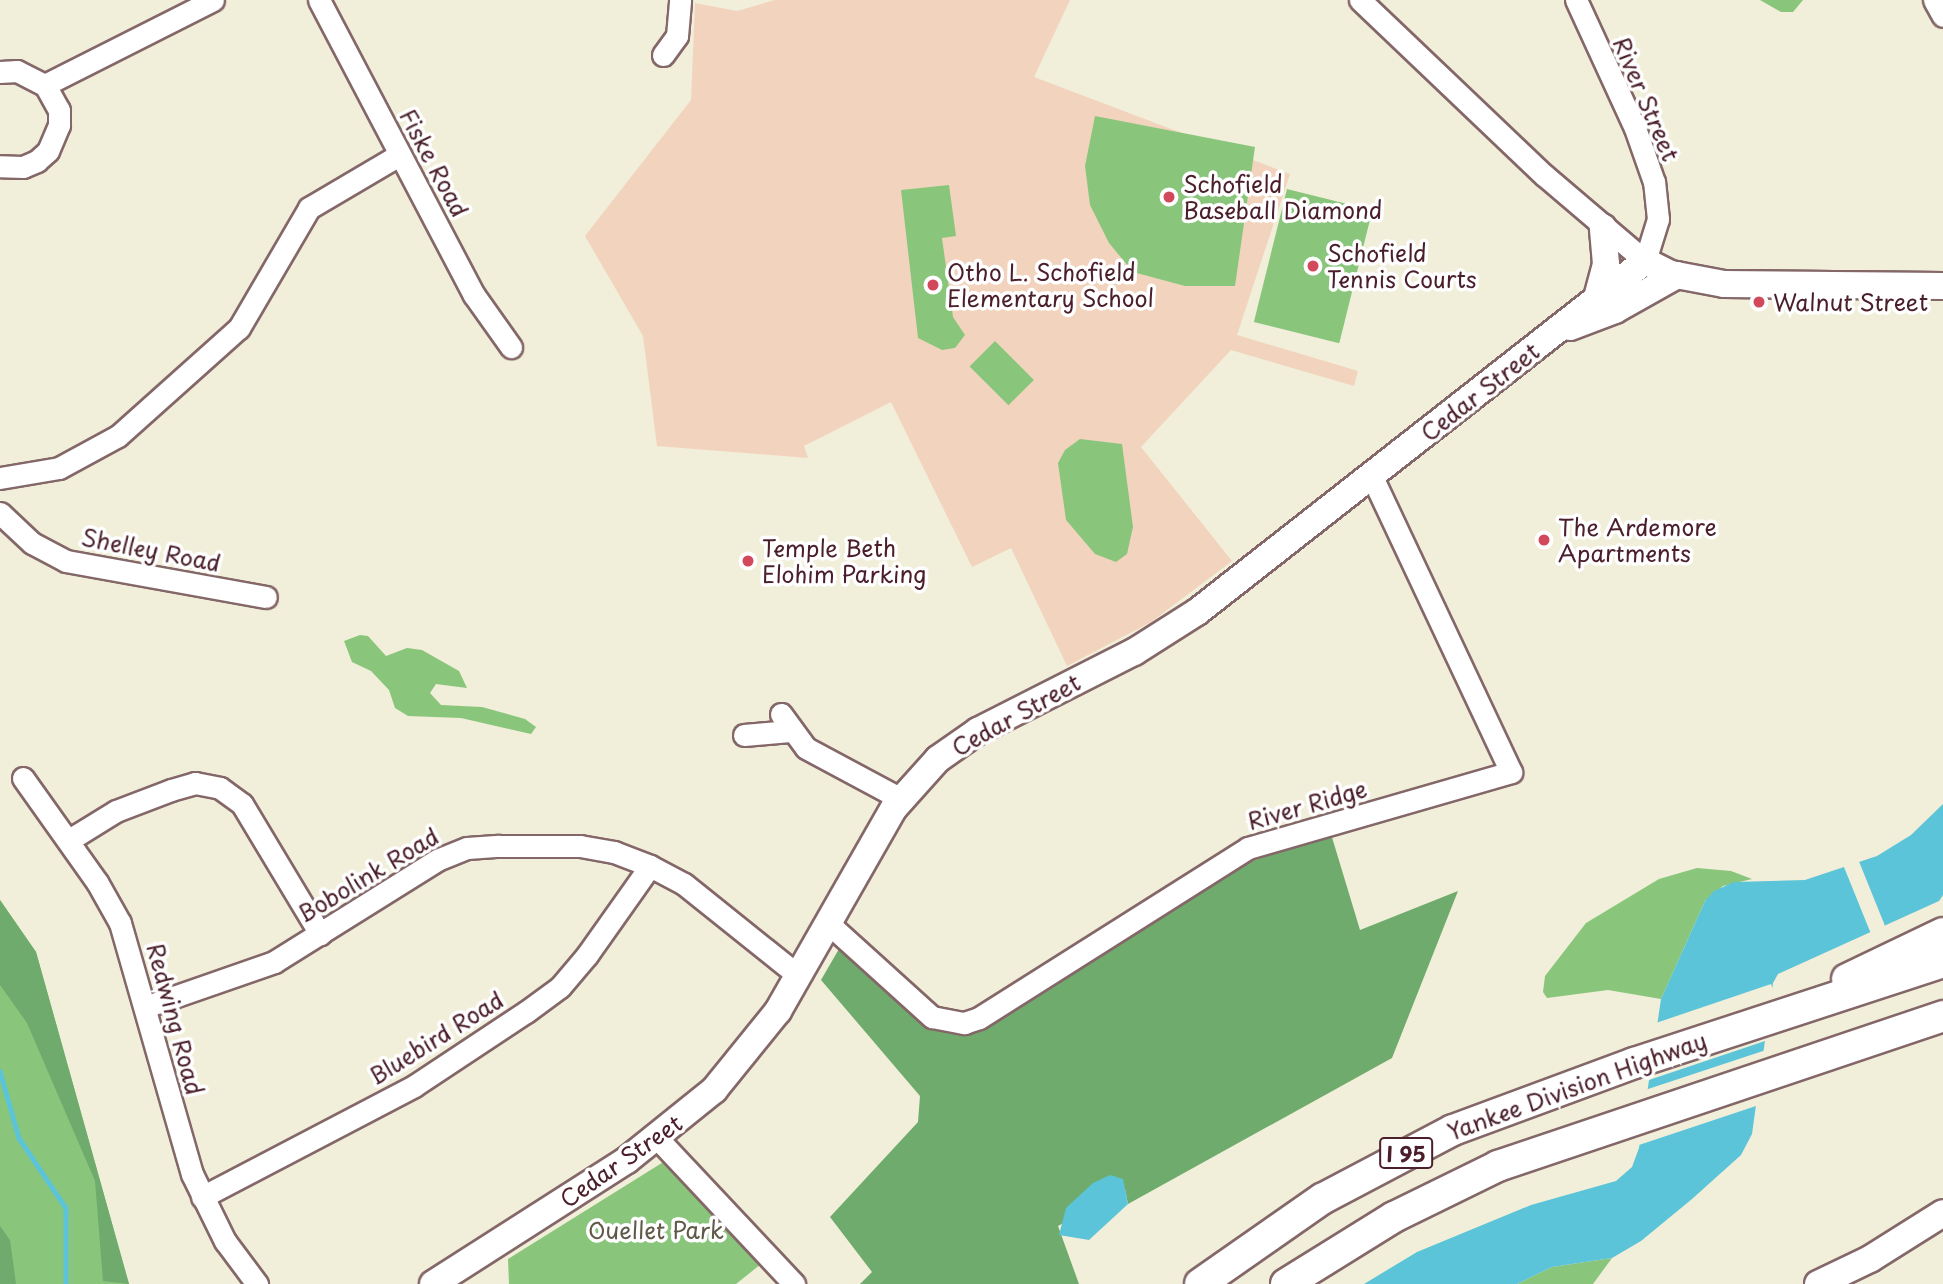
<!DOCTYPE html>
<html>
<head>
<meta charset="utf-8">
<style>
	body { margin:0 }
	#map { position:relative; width:1943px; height:1284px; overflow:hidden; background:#f1eed9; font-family:"Playpen Sans",sans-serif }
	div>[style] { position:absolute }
	.built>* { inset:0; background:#f2d4be }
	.green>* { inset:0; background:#89c67c; transform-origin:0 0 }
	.forest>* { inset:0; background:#6eab6c }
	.water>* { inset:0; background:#5bc4d8 }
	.pier>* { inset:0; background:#f1eed9; transform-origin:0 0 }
	.stream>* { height:4.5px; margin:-2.25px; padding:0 2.25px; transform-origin:2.25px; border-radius:2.25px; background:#5bc4d8 }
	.roads { filter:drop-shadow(2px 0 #846768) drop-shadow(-2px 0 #846768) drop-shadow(0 2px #846768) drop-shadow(0 -2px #846768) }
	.minor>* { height:21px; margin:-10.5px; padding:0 10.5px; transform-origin:10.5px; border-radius:10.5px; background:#fff }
	.major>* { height:26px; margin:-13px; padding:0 13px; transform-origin:13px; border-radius:13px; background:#fff }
	.highway>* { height:30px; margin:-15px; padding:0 15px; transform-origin:15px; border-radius:15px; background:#fff }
	.dots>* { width:19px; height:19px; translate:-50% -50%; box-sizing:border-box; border:4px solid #fff; border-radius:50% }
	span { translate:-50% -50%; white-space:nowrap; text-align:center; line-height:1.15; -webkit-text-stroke:7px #fff; paint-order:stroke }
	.shield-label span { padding:2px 5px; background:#fff; border:2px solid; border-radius:5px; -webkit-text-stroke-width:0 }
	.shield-label { font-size:21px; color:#4a1f2b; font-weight:700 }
	.street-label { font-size:23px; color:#4a1f2b }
	.poi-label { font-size:23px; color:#4a1f2b }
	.left { translate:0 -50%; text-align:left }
	.park-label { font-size:23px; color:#605947 }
</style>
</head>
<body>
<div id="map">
	<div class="built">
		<div style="clip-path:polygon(775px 0,1070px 0,1034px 77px,1290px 174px,1237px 335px,1358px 371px,1354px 386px,1231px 350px,1141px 447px,1232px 561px,1151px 622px,1067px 666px,1011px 548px,972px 567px,891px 402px,804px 446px,808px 458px,657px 446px,643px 336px,585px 236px,691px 100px,695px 3px,737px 11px)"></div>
	</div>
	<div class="green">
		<div style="clip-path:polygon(1760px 0,1803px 0,1793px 12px,1781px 12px)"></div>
		<div style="clip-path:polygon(1095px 116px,1255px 147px,1235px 286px,1185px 286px,1133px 272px,1109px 243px,1090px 205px,1085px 166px)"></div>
		<div style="clip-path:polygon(949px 185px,956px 236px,942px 238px,953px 317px,965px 335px,955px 348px,942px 350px,918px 338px,901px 190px)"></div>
		<div style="left:1287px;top:189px;width:88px;height:137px;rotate:14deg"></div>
		<div style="left:995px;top:341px;width:55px;height:36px;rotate:45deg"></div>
		<div style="clip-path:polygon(1080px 439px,1122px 444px,1133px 527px,1127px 554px,1116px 562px,1095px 554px,1066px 520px,1058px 463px,1065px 450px)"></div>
		<div style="clip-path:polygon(360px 635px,368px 636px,386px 656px,407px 648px,422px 650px,459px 671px,467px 688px,436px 684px,430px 693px,441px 705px,482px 707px,525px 719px,536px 727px,531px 734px,461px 718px,408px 716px,395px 708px,389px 690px,371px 671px,352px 662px,344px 641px)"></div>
		<div style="clip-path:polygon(1697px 868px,1731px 871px,1752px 879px,1723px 886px,1705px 901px,1661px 999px,1608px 990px,1547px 998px,1543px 992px,1545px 976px,1586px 923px,1659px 879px)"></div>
		<div style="clip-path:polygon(0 900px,36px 952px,129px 1284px,0 1284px)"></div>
		<div style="clip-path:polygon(665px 1161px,761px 1264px,736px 1284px,509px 1284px,508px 1259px)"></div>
		<div style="clip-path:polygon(1612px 1258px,1593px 1284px,1517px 1284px,1552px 1267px)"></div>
	</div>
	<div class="forest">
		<div style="clip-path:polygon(1331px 834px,1360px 930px,1458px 891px,1392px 1058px,1128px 1204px,1125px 1189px,1058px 1226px,1079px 1284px,860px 1284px,872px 1272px,830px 1217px,918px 1122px,920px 1096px,821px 980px,843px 942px,932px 1028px,964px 1035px,1244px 864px)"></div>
		<div style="clip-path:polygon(0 900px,36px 952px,129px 1284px,103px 1281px,95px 1181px,27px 1023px,0 985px)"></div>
		<div style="clip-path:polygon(0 1226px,10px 1240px,16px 1284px,0 1284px)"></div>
	</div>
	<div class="water">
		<div style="clip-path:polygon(1943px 804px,1943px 895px,1939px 901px,1778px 974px,1773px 983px,1752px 1134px,1741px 1155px,1692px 1199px,1641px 1241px,1612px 1258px,1552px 1267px,1517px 1284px,1364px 1284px,1417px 1252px,1531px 1205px,1616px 1181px,1632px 1167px,1639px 1148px,1661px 999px,1705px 901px,1714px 891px,1734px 882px,1805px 880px,1877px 856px,1911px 835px)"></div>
		<div style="clip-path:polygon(1110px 1175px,1123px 1179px,1128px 1204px,1089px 1240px,1059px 1235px,1066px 1208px,1093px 1183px)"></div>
	</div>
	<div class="pier">
		<div style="left:1858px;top:859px;width:76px;height:16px;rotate:68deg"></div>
		<div style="clip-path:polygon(1771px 984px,1775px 995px,1768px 1040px,1643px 1082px,1650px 1025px)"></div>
		<div style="clip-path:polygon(1766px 1050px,1759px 1105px,1636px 1146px,1642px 1091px)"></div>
	</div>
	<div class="stream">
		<div style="left:0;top:1071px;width:70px;rotate:74.2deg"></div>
		<div style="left:19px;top:1138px;width:84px;rotate:56.1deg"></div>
		<div style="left:66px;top:1208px;width:76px;rotate:90deg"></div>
	</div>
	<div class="roads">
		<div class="minor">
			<div style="left:319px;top:0;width:333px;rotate:62.3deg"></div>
			<div style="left:474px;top:295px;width:64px;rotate:54.6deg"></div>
			<div style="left:1360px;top:0;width:254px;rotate:43.6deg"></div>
			<div style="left:1544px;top:175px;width:133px;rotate:40.4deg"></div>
			<div style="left:1645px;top:261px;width:44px;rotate:-72.8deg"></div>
			<div style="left:1658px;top:219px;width:37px;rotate:-96deg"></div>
			<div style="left:1654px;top:182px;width:57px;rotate:-109.4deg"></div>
			<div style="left:1635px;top:128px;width:141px;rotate:-114.7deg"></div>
			<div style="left:1934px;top:0;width:18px;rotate:61deg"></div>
			<div style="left:663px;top:55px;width:24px;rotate:-54deg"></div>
			<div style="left:677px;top:36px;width:36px;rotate:-85deg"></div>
			<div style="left:0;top:72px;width:17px;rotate:-3deg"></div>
			<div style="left:17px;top:71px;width:31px;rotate:27deg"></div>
			<div style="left:45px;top:85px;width:29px;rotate:61deg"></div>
			<div style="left:59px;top:110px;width:15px;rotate:90deg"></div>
			<div style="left:59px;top:125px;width:28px;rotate:113deg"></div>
			<div style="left:48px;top:151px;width:15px;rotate:138deg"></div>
			<div style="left:37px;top:161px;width:15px;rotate:157deg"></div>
			<div style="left:23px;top:167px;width:23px;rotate:-178deg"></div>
			<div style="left:45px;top:85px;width:188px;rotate:-26.8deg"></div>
			<div style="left:0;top:478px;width:60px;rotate:-9.6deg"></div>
			<div style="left:59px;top:468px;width:67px;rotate:-28.5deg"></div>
			<div style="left:118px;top:436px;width:162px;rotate:-41.8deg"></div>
			<div style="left:239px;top:328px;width:139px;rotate:-59.7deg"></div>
			<div style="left:309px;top:208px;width:104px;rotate:-30.5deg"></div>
			<div style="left:0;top:513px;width:44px;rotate:43.2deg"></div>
			<div style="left:32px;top:543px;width:38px;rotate:28deg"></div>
			<div style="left:66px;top:561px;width:203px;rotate:10.2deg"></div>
			<div style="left:781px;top:714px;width:42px;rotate:53.7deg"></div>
			<div style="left:806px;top:748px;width:108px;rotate:28.2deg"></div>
			<div style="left:744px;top:735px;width:46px;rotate:-5deg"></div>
			<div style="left:23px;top:778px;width:128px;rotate:54.6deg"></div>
			<div style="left:97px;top:882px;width:47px;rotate:60.7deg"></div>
			<div style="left:120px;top:923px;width:261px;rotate:74deg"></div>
			<div style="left:192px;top:1174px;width:75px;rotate:63.8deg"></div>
			<div style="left:225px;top:1241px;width:54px;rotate:53.3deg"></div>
			<div style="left:69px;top:840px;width:55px;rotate:-31.7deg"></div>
			<div style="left:116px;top:811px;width:59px;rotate:-20.9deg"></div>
			<div style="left:171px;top:790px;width:25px;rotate:-16deg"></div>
			<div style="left:195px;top:783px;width:25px;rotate:11deg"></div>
			<div style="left:220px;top:788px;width:27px;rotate:36deg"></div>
			<div style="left:242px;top:804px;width:152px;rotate:59deg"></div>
			<div style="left:829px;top:924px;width:139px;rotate:42.1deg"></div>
			<div style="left:932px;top:1017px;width:33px;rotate:11deg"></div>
			<div style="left:964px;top:1023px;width:16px;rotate:-18deg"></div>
			<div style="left:979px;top:1018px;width:318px;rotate:-32.3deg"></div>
			<div style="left:1248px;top:848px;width:274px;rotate:-16.1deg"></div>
			<div style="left:1511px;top:772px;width:328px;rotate:-115.2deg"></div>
			<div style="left:145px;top:1007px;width:137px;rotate:-19.2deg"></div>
			<div style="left:274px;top:962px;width:192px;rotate:-32deg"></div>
			<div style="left:437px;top:860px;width:32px;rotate:-22deg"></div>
			<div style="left:467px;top:848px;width:32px;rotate:-4deg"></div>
			<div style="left:499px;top:846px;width:81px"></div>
			<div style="left:580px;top:846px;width:35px;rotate:10deg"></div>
			<div style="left:614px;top:852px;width:39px;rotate:21deg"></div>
			<div style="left:650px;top:866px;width:38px;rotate:28deg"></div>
			<div style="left:684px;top:884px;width:147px;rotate:38.7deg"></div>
			<div style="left:658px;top:1139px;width:199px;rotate:46.8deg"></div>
			<div style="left:202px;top:1197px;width:239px;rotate:-27.6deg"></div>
			<div style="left:414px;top:1086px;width:134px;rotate:-33.5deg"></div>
			<div style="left:526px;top:1012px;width:42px;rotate:-36.3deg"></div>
			<div style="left:560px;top:987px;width:42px;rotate:-49.8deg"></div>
			<div style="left:587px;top:955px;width:109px;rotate:-54.7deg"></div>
		</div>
		<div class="major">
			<div style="left:1645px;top:261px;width:29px;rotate:27deg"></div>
			<div style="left:1671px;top:274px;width:54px;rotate:10.7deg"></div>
			<div style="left:1724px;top:284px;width:219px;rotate:0.5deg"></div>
			<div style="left:1598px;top:294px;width:31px;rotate:-75deg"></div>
			<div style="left:1606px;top:264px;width:37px;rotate:-95deg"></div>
			<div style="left:1570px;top:327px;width:48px;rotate:-20.7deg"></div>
			<div style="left:1615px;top:310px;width:71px;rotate:-29.4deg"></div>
			<div style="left:433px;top:1284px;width:230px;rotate:-32.6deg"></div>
			<div style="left:627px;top:1160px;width:112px;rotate:-38.8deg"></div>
			<div style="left:714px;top:1090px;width:102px;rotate:-51deg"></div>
			<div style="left:778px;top:1011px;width:234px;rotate:-60.3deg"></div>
			<div style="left:894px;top:808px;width:66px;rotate:-48.1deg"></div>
			<div style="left:938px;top:759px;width:49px;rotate:-35deg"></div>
			<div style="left:978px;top:731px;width:175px;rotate:-26.9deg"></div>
			<div style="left:1134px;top:652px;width:75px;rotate:-32.4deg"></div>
			<div style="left:1197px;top:612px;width:569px;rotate:-38.08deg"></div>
			<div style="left:1818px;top:1284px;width:58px;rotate:-25.7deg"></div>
			<div style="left:1870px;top:1259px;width:86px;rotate:-32.2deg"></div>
		</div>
		<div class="highway">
			<div style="left:1847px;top:979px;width:106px;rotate:-25.6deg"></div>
			<div style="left:1200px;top:1284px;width:149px;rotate:-34.9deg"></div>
			<div style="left:1322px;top:1199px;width:148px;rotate:-27.8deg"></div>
			<div style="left:1453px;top:1130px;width:193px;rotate:-20.3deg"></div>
			<div style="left:1634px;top:1063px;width:325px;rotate:-18.1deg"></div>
			<div style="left:1286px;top:1284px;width:127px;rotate:-31.8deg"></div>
			<div style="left:1394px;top:1217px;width:116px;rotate:-26.1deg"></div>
			<div style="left:1498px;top:1166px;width:470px;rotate:-18.6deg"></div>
		</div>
	</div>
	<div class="dots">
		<div style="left:1169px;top:197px;background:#d1495b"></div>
		<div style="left:1313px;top:266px;background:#d1495b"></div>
		<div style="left:933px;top:285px;background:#d1495b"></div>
		<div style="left:1759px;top:302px;background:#d1495b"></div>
		<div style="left:1544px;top:540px;background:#d1495b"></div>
		<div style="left:748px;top:561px;background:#d1495b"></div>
	</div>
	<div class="shield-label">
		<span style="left:1406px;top:1153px">I 95</span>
	</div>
	<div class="street-label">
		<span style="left:1646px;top:99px;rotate:67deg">River Street</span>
		<span style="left:434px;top:163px;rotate:62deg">Fiske Road</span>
		<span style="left:1480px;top:392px;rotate:-38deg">Cedar Street</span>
		<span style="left:151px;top:550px;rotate:11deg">Shelley Road</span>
		<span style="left:1016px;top:715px;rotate:-29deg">Cedar Street</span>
		<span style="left:1307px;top:805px;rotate:-16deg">River Ridge</span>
		<span style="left:368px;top:875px;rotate:-31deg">Bobolink Road</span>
		<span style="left:175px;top:1019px;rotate:75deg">Redwing Road</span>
		<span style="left:436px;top:1038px;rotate:-32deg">Bluebird Road</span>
		<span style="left:1577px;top:1086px;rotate:-20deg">Yankee Division Highway</span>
		<span style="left:621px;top:1161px;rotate:-35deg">Cedar Street</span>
	</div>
	<div class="poi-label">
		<span class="left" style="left:1183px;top:197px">Schofield<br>Baseball Diamond</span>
		<span class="left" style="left:1327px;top:266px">Schofield<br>Tennis Courts</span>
		<span class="left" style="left:947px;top:285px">Otho L. Schofield<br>Elementary School</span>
		<span class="left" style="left:1773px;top:302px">Walnut Street</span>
		<span class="left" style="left:1558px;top:540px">The Ardemore<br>Apartments</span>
		<span class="left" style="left:762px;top:561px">Temple Beth<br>Elohim Parking</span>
	</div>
	<div class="park-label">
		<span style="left:656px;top:1230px">Ouellet Park</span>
	</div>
</div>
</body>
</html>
